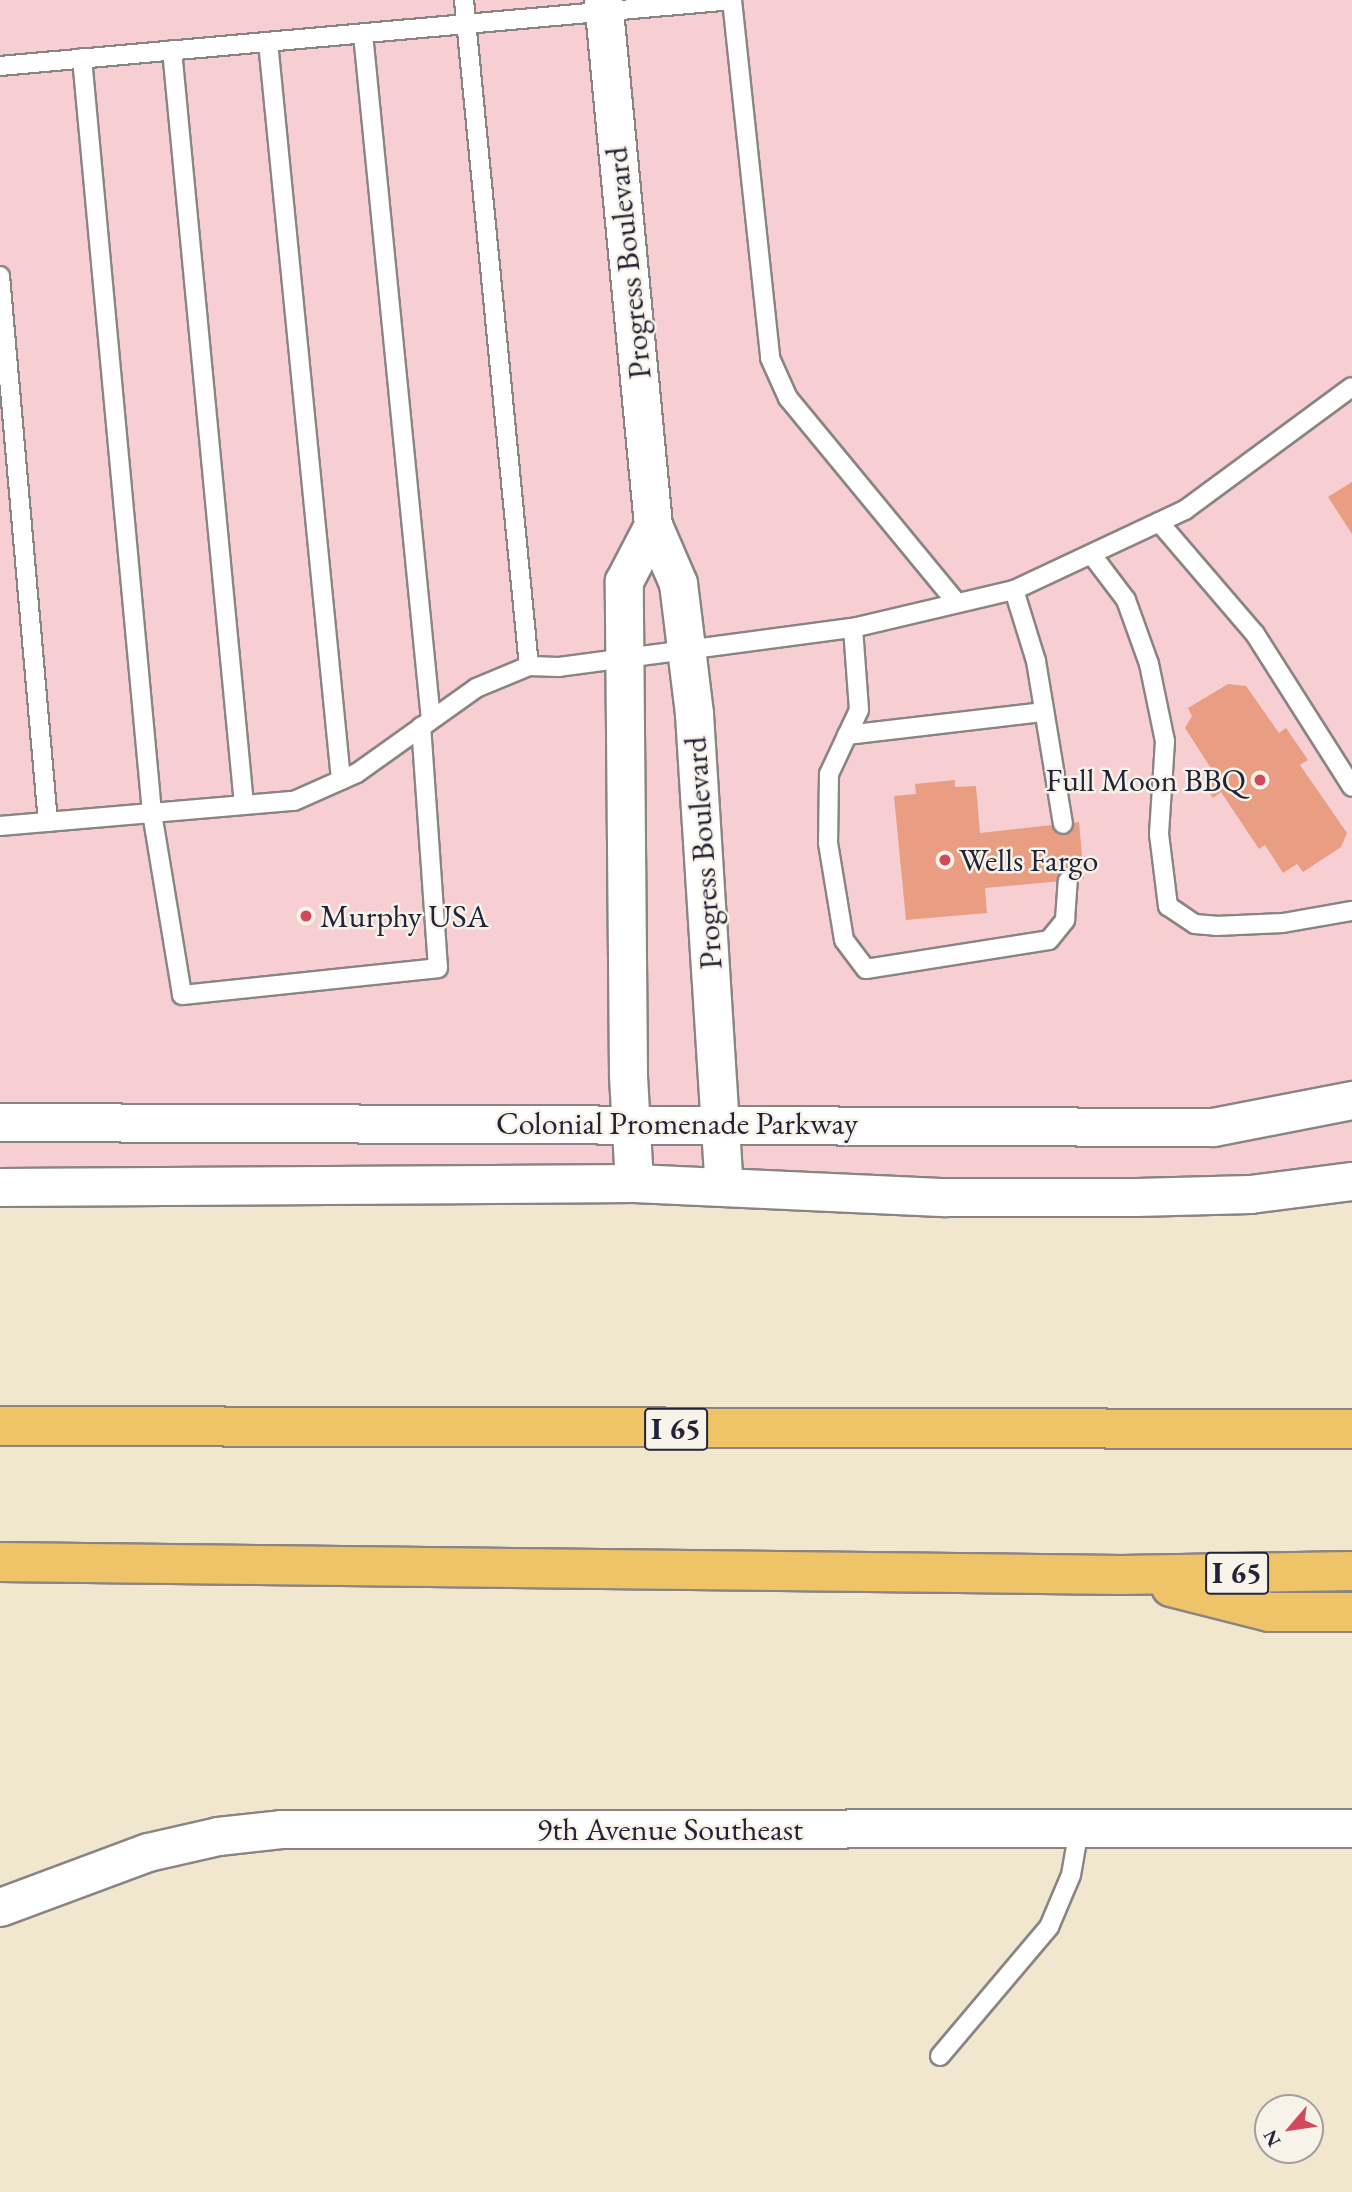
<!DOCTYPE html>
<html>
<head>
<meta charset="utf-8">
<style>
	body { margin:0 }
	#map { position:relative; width:1352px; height:2192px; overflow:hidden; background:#f1e7cf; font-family:"EB Garamond",serif }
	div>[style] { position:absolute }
	.built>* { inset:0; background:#f7cfd2 }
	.building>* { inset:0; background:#e99d83 }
	.roads { filter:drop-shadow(2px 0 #8a8485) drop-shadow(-2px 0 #8a8485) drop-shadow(0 2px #8a8485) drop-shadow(0 -2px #8a8485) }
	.lane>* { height:18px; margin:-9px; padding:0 9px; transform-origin:9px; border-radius:9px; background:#fff }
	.street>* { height:37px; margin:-18.5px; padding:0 18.5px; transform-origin:18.5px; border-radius:18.5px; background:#fff }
	.highway>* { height:38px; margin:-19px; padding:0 19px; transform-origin:19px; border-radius:19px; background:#efc469 }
	.dots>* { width:19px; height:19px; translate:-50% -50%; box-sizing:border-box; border:4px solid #f7f3e8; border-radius:50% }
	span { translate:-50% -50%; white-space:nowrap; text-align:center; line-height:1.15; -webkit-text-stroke:5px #f7f3e8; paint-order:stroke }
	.shield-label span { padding:2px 5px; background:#f7f3e8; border:2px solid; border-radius:5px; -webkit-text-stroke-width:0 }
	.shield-label { font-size:30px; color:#22223b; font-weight:700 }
	.street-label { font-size:32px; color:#22223b }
	.poi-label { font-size:32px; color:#22223b }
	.right { translate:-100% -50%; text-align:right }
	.left { translate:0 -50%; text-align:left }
	.north { position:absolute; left:1254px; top:2094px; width:70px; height:70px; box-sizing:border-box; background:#f7f3e8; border:2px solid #a29fa3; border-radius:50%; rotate:241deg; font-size:19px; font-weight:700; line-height:28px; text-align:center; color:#22223b }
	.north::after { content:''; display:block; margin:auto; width:24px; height:32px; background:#d1495b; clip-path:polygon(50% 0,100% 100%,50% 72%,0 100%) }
</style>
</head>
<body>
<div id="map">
	<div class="built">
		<div style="clip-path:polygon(0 0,1352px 0,1352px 1189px,1321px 1202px,0 1207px)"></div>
	</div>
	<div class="building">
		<div style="clip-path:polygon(1352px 482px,1352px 534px,1328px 497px)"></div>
		<div style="clip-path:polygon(1228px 684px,1246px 686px,1279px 733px,1286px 728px,1308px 760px,1300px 765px,1347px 833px,1341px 847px,1303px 872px,1297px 864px,1283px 873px,1265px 845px,1259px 849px,1221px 792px,1213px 798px,1204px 784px,1216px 776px,1185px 728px,1192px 716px,1188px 708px)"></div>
		<div style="clip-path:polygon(955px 780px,955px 787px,976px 786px,980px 833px,1079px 822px,1084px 879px,985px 888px,987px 913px,906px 920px,894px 796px,916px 794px,915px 784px)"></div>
	</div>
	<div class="roads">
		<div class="lane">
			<div style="left:464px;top:0;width:669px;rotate:84.43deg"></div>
			<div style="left:732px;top:0;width:360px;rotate:83.9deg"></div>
			<div style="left:770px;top:358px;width:44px;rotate:65.8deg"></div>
			<div style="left:788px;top:398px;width:264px;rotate:50.5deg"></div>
			<div style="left:363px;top:34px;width:689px;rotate:84.34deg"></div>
			<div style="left:268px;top:42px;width:742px;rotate:84.35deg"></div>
			<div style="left:172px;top:50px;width:758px;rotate:84.55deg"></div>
			<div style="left:82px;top:58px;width:758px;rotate:84.7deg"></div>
			<div style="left:152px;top:813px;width:184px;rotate:80.6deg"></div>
			<div style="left:182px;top:995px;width:257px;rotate:-6deg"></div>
			<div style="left:438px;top:968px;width:242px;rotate:-94deg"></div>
			<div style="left:0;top:66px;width:735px;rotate:-5.15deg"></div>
			<div style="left:0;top:276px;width:548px;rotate:84.98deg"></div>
			<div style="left:1159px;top:522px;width:148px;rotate:49.4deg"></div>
			<div style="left:1255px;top:634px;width:181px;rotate:57.6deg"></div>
			<div style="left:1092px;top:555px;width:56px;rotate:52.9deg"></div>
			<div style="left:1126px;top:600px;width:68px;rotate:70.2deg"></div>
			<div style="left:1149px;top:664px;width:79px;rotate:78.3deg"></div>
			<div style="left:1165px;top:741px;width:93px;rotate:93.7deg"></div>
			<div style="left:1159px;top:834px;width:73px;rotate:82.9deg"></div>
			<div style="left:1168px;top:906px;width:32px;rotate:34deg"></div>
			<div style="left:1195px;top:924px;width:21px;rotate:5deg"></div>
			<div style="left:1216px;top:926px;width:67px;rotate:-2.6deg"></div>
			<div style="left:1283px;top:923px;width:70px;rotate:-9.9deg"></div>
			<div style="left:1014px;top:590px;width:74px;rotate:72.8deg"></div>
			<div style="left:1036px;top:661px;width:165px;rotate:80.6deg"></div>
			<div style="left:853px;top:628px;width:82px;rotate:85.8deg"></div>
			<div style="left:859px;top:710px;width:71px;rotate:115.1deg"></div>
			<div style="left:829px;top:774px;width:69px;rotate:90.8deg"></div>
			<div style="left:828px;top:843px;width:98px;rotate:80.6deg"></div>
			<div style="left:844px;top:940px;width:36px;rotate:53deg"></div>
			<div style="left:866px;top:969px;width:185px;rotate:-9deg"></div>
			<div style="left:1049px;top:940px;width:26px;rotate:-51deg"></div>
			<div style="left:1065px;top:920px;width:39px;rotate:-86deg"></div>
			<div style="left:847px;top:735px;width:198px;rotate:-6.7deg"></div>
			<div style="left:0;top:826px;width:295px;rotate:-4.9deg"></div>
			<div style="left:294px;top:801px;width:69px;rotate:-24deg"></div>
			<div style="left:357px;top:773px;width:146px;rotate:-35.5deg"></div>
			<div style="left:476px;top:688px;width:57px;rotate:-22.5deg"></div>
			<div style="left:529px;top:666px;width:30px;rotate:2deg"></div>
			<div style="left:559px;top:667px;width:297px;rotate:-7.6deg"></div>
			<div style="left:853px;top:628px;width:165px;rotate:-13.3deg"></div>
			<div style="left:1014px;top:590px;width:189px;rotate:-25.1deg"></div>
			<div style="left:1185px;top:510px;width:207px;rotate:-36.4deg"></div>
			<div style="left:940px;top:2056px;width:169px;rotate:-49.8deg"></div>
			<div style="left:1049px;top:1927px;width:56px;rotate:-67.1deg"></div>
			<div style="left:1071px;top:1875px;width:47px;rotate:-80.1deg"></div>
		</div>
		<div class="street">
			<div style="left:603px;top:0;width:527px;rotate:84.56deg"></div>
			<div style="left:653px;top:525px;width:63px;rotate:66.7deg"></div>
			<div style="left:678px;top:583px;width:132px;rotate:83deg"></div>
			<div style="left:694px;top:714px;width:473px;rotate:86.4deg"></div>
			<div style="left:0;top:1122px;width:1213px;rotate:0.24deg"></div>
			<div style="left:1213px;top:1127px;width:142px;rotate:-11deg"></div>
			<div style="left:634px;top:1183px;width:109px;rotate:-93.2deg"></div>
			<div style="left:628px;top:1074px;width:493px;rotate:-90.5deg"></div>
			<div style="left:624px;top:581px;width:63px;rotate:-62.6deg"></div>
			<div style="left:0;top:1187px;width:634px;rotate:-0.36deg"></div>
			<div style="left:634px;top:1183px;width:312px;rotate:2.6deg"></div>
			<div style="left:946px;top:1197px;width:190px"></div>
			<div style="left:1136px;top:1197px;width:114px;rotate:-1.5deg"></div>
			<div style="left:1250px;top:1194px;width:103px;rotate:-7.3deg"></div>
			<div style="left:0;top:1907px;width:158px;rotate:-20.4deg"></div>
			<div style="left:148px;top:1852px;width:72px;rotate:-12.9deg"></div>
			<div style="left:218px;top:1836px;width:63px;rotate:-6.3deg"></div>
			<div style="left:281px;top:1829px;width:1071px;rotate:-0.05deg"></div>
		</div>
		<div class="highway">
			<div style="left:0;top:1426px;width:1352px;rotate:0.13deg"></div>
			<div style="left:0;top:1562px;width:1121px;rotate:0.66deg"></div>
			<div style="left:1121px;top:1575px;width:231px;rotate:-1deg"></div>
			<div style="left:1171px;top:1587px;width:101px;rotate:14.3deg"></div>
			<div style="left:1269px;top:1612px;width:83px"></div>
		</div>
	</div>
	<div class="dots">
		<div style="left:1260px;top:780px;background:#d1495b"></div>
		<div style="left:945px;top:860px;background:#d1495b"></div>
		<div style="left:306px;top:916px;background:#d1495b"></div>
	</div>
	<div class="shield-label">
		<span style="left:676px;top:1429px">I 65</span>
		<span style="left:1237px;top:1573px">I 65</span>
	</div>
	<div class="street-label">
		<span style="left:628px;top:263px;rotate:-96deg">Progress Boulevard</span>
		<span style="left:703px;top:853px;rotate:-94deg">Progress Boulevard</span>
		<span style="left:677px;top:1123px">Colonial Promenade Parkway</span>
		<span style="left:670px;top:1829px">9th Avenue Southeast</span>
	</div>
	<div class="poi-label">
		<span class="right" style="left:1246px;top:780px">Full Moon BBQ</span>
		<span class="left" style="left:959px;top:860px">Wells Fargo</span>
		<span class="left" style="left:320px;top:916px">Murphy USA</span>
	</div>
	<div class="north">N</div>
</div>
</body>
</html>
